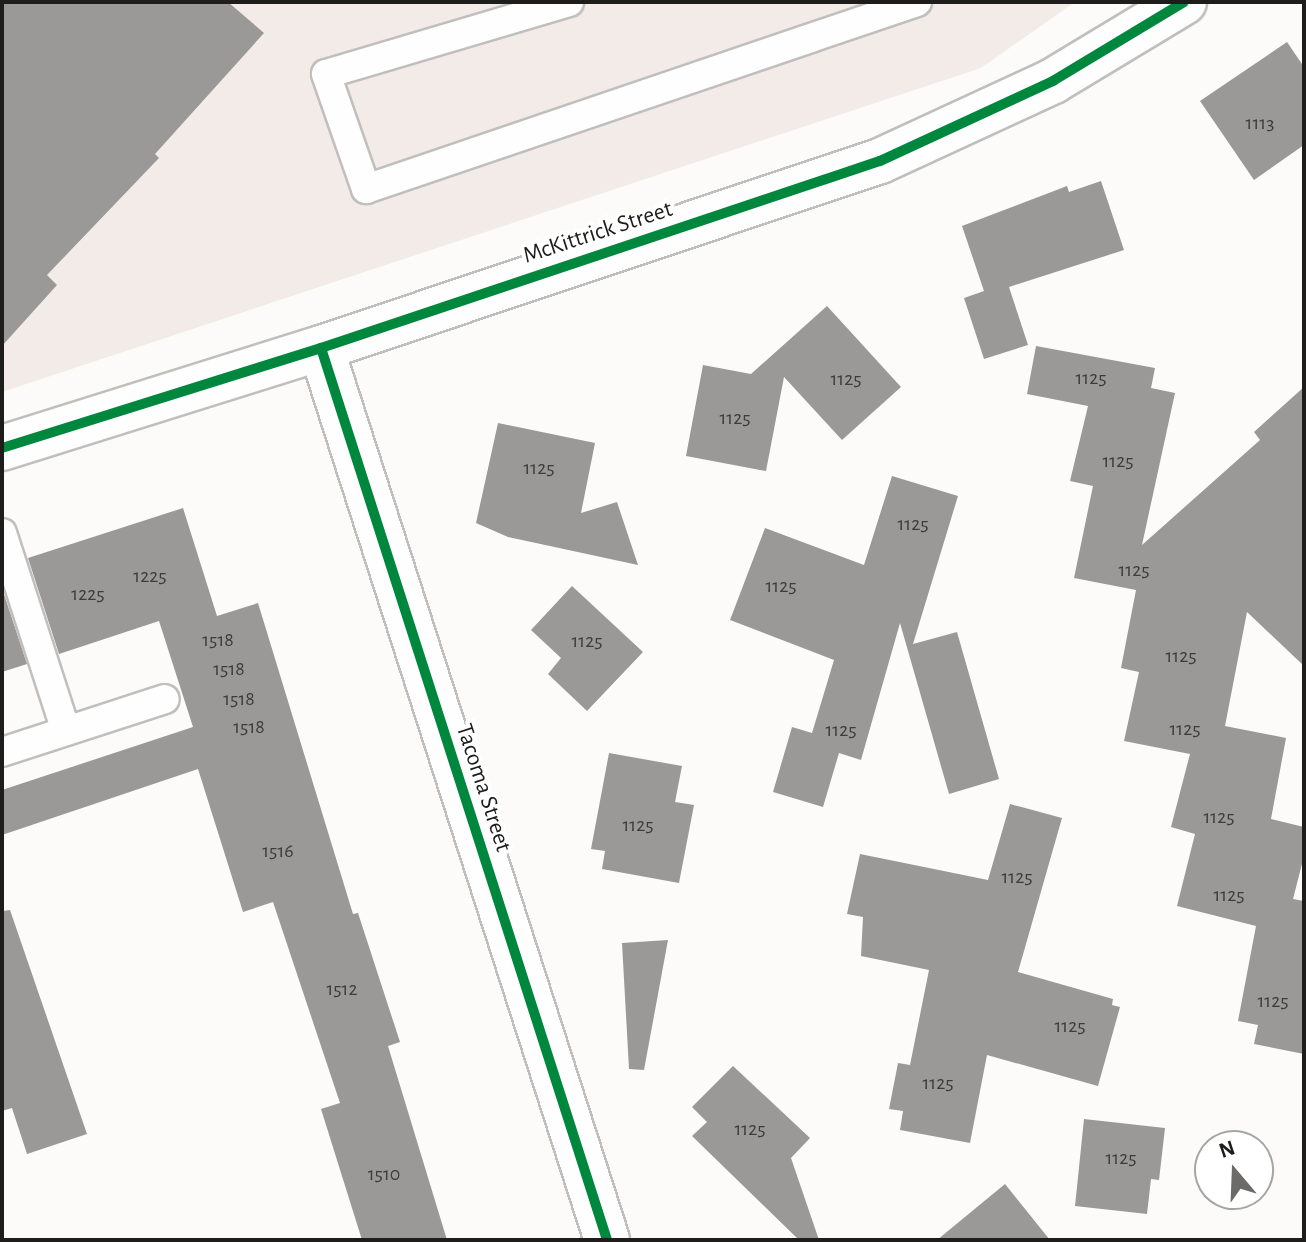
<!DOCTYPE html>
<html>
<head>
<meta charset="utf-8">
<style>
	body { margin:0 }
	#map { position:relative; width:1306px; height:1242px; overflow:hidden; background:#fdfbf9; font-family:"Alegreya Sans",sans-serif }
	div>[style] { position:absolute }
	.built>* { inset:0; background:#f3ebe7 }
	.building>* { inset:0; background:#9b9998 }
	.roads { filter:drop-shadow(2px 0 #c1bfbe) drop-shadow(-2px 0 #c1bfbe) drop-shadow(0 2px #c1bfbe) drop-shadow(0 -2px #c1bfbe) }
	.service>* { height:28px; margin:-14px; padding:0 14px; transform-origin:14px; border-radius:14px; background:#fffefe }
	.minor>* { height:44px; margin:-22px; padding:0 22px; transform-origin:22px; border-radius:22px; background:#fffefe }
	.tertiary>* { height:44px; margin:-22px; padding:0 22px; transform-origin:22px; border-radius:22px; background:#fffefe }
	.cycleway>* { height:10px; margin:-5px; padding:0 5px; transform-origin:5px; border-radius:5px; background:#00873e }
	span { translate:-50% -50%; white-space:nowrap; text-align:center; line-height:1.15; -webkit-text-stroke:8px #fff; paint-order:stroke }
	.number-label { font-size:20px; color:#3e3c3b }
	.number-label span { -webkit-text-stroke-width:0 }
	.street-label { font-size:24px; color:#1f1d1c }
	.frame { position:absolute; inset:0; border:4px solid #1f1d1c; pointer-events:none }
	.north { position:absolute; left:1194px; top:1130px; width:80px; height:80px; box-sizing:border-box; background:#fff; border:2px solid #a5a5a4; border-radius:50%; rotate:341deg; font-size:22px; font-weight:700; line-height:32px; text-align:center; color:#1f1d1c }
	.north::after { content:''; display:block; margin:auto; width:28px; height:36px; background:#6d6b69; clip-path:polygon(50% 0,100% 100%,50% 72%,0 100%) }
</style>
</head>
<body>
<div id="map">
	<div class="built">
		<div style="clip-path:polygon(2px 2px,1075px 2px,981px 68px,2px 392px)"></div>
	</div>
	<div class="building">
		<div style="clip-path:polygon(2px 2px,228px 2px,264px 33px,155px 154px,159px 158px,47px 275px,57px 285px,2px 346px)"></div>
		<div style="clip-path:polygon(1287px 42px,1304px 67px,1304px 145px,1254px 180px,1200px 101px)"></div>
		<div style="clip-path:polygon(1101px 181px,1124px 250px,1009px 287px,1028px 345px,984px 359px,964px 298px,984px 291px,962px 226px,1067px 186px,1069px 192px)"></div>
		<div style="clip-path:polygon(827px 306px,901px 387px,842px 440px,784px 377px,766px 471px,686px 456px,703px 365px,751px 374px)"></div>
		<div style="clip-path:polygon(1036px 346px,1155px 368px,1151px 388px,1175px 393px,1142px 545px,1260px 440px,1254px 432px,1304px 387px,1304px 666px,1247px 612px,1225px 726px,1286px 738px,1271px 819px,1304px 827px,1304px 856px,1293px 899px,1304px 901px,1304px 1054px,1254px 1044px,1258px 1025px,1238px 1021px,1256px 926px,1177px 906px,1195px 834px,1171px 827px,1190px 754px,1124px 741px,1139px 672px,1121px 668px,1136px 590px,1074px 578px,1093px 486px,1070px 481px,1088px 406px,1027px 394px)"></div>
		<div style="clip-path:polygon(498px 423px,595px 443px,581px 513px,617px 502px,638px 565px,508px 537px,476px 523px)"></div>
		<div style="clip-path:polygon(892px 476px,958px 496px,913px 644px,957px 632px,999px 779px,949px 794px,900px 623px,861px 760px,839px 753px,823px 807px,773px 792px,792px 727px,812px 733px,834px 660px,730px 620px,765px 528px,864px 565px)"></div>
		<div style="clip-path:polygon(183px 508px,217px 616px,258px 603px,353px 914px,358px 913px,400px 1042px,388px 1046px,447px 1240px,362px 1240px,321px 1109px,340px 1103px,273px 902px,243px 912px,198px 769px,2px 835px,2px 790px,193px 727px,159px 621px,59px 654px,28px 558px)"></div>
		<div style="clip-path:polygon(572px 586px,643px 652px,587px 711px,548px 674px,561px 658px,531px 630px)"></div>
		<div style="clip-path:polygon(2px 588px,27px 664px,2px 672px)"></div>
		<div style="clip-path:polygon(609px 753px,682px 766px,675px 802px,694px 805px,679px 883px,602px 869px,605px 851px,591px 849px)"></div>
		<div style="clip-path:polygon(1010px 804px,1062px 818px,1018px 972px,1113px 999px,1112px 1005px,1120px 1007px,1098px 1086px,987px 1055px,970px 1143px,900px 1130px,903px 1111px,889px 1109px,898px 1063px,910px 1065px,929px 970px,861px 956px,863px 917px,847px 914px,860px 854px,988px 880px)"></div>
		<div style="clip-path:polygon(10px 910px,87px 1134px,27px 1154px,12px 1108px,2px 1111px,2px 911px)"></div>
		<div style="clip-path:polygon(668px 940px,644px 1070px,629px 1069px,622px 943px)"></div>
		<div style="clip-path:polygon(733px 1066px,810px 1138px,791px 1158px,819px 1240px,799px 1240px,692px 1136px,707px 1122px,692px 1107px)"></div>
		<div style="clip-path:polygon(1084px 1119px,1165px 1128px,1159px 1180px,1151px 1179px,1147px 1214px,1075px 1206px)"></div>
		<div style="clip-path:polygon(1005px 1184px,1050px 1240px,937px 1240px)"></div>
	</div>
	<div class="roads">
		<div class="service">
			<div style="left:569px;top:2px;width:253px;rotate:163.5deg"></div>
			<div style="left:326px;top:74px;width:122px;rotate:70.8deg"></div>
			<div style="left:366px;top:189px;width:582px;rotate:-18.75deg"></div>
			<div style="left:2px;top:533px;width:208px;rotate:72.1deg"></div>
			<div style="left:2px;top:752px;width:171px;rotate:-18deg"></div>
		</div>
		<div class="minor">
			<div style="left:321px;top:348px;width:937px;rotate:72.22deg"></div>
		</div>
		<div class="tertiary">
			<div style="left:2px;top:448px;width:334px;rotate:-17.4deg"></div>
			<div style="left:321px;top:348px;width:589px;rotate:-18.5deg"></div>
			<div style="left:880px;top:161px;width:191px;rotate:-24.8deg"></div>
			<div style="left:1053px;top:81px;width:153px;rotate:-31.1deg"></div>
		</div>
	</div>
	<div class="cycleway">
		<div style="left:321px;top:348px;width:937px;rotate:72.22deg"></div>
		<div style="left:2px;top:448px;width:334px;rotate:-17.4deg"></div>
		<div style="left:321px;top:348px;width:589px;rotate:-18.5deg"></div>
		<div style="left:880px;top:161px;width:191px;rotate:-24.8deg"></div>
		<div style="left:1053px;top:81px;width:153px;rotate:-31.1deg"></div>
	</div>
	<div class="number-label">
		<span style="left:1260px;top:123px">1113</span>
		<span style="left:1091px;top:378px">1125</span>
		<span style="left:846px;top:379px">1125</span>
		<span style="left:735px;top:418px">1125</span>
		<span style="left:1118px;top:461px">1125</span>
		<span style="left:539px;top:468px">1125</span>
		<span style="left:913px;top:524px">1125</span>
		<span style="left:1134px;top:570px">1125</span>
		<span style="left:150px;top:576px">1225</span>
		<span style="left:781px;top:586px">1125</span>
		<span style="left:88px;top:594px">1225</span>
		<span style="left:218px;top:640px">1518</span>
		<span style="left:587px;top:641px">1125</span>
		<span style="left:1181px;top:656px">1125</span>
		<span style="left:229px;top:669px">1518</span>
		<span style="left:239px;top:699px">1518</span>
		<span style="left:249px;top:727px">1518</span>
		<span style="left:1185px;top:729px">1125</span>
		<span style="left:841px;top:730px">1125</span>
		<span style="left:1219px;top:817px">1125</span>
		<span style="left:638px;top:825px">1125</span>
		<span style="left:278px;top:851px">1516</span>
		<span style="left:1017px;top:877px">1125</span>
		<span style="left:1229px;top:895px">1125</span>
		<span style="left:342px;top:989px">1512</span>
		<span style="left:1273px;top:1001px">1125</span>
		<span style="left:1070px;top:1026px">1125</span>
		<span style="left:938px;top:1083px">1125</span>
		<span style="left:750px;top:1129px">1125</span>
		<span style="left:1121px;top:1158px">1125</span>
		<span style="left:384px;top:1174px">1510</span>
	</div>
	<div class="street-label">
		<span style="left:598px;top:233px;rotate:-18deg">McKittrick Street</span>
		<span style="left:483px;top:788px;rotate:72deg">Tacoma Street</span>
	</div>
	<div class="frame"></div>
	<div class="north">N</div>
</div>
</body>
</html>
